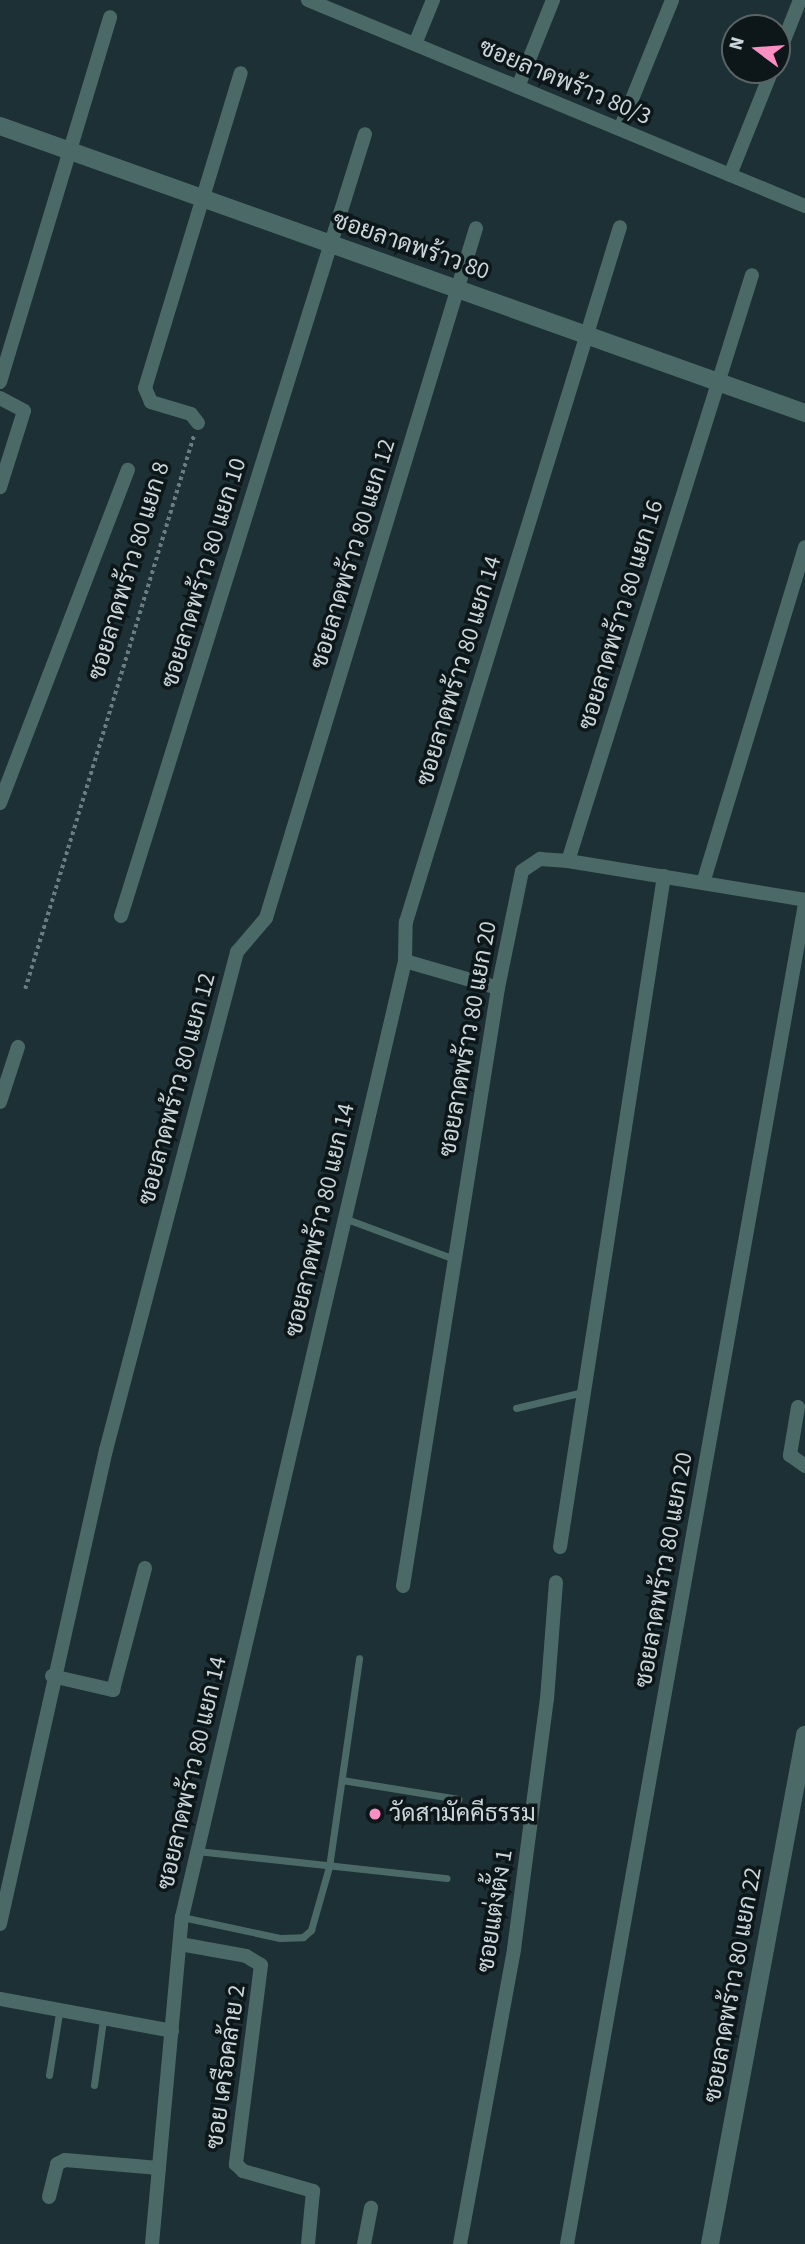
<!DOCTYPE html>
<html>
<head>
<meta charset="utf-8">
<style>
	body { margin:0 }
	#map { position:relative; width:805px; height:2244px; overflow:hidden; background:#1c3035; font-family:"Source Sans 3",Sarabun,sans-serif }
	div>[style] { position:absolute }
	.path>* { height:3.5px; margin-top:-1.75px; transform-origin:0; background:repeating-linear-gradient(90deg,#6c7d81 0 3.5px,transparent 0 7px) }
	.service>* { height:7px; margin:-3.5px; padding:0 3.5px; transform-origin:3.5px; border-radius:3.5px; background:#4b6a67 }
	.minor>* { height:14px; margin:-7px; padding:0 7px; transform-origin:7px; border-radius:7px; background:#4b6a67 }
	.tertiary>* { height:18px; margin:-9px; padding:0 9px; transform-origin:9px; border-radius:9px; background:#4b6a67 }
	.dots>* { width:19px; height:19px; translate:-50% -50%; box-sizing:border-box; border:4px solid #0d1619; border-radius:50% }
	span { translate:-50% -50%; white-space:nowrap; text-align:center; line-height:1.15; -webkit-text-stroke:7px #0d1619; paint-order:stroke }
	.street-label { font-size:24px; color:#cad6da }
	.poi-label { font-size:24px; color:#cad6da }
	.left { translate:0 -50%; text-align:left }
	.north { position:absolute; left:721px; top:14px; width:70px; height:70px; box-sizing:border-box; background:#0d1619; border:2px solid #596366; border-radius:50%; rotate:286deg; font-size:19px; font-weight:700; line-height:28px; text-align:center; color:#cad6da }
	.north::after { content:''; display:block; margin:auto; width:24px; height:32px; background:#fb8fc4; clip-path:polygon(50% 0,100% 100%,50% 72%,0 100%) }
</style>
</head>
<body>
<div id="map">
	<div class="path">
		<div style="left:25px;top:989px;width:579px;rotate:-73.04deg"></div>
	</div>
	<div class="service">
		<div style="left:344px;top:1218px;width:117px;rotate:20.4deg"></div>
		<div style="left:516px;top:1408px;width:69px;rotate:-13.4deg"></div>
		<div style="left:342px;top:1780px;width:118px;rotate:9.3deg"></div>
		<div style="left:197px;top:1851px;width:251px;rotate:6.2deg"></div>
		<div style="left:182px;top:1917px;width:100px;rotate:12.1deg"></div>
		<div style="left:280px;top:1938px;width:23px;rotate:-2deg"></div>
		<div style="left:303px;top:1937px;width:11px;rotate:-41deg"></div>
		<div style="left:311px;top:1930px;width:66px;rotate:-74.1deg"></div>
		<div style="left:329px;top:1867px;width:211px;rotate:-81.8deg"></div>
		<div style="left:49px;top:2075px;width:63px;rotate:-80.8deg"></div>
		<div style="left:94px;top:2085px;width:66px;rotate:-82.1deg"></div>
	</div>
	<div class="minor">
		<div style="left:308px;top:0;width:538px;rotate:22.51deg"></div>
		<div style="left:415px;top:44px;width:48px;rotate:-67.8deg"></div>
		<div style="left:777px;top:58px;width:62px;rotate:-68.4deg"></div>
		<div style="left:518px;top:87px;width:94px;rotate:-68.1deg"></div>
		<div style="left:620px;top:129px;width:139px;rotate:-68deg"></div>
		<div style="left:730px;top:175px;width:113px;rotate:-68.2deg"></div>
		<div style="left:0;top:382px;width:381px;rotate:-73.2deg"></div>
		<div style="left:0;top:398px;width:27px;rotate:28deg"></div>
		<div style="left:24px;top:411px;width:80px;rotate:107.5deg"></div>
		<div style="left:198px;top:423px;width:11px;rotate:-128deg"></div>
		<div style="left:191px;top:414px;width:42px;rotate:-163.3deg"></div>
		<div style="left:151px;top:402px;width:15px;rotate:-113deg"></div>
		<div style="left:145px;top:388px;width:329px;rotate:-73.1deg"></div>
		<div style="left:0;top:803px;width:357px;rotate:-69deg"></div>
		<div style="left:568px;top:861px;width:614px;rotate:-72.57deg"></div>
		<div style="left:703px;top:883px;width:351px;rotate:-73.1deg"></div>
		<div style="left:121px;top:916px;width:819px;rotate:-72.67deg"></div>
		<div style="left:405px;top:961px;width:97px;rotate:16.2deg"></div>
		<div style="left:0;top:1102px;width:58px;rotate:-71.9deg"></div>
		<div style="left:798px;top:1407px;width:49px;rotate:99.5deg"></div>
		<div style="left:790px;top:1455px;width:19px;rotate:36deg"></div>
		<div style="left:560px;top:1547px;width:679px;rotate:-81.19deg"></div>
		<div style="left:403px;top:1586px;width:605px;rotate:-80.97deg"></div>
		<div style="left:498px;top:988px;width:119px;rotate:-78.4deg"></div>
		<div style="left:522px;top:871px;width:22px;rotate:-34deg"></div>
		<div style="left:540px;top:859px;width:28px;rotate:4deg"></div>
		<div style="left:568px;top:861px;width:240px;rotate:9.3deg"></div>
		<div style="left:52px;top:1676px;width:63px;rotate:12.9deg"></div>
		<div style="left:113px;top:1690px;width:126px;rotate:-75.3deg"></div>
		<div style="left:0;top:1924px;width:486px;rotate:-77.4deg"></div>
		<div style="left:106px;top:1450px;width:515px;rotate:-75.26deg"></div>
		<div style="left:237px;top:952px;width:45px;rotate:-49.5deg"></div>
		<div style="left:266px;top:918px;width:721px;rotate:-73.07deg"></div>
		<div style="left:180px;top:1944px;width:67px;rotate:10.3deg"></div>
		<div style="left:246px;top:1956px;width:17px;rotate:31deg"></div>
		<div style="left:261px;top:1965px;width:201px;rotate:97.2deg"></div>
		<div style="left:236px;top:2164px;width:10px;rotate:45deg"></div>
		<div style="left:243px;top:2171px;width:73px;rotate:15.9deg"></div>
		<div style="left:313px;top:2191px;width:53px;rotate:95.4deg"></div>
		<div style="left:0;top:1999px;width:175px;rotate:10.5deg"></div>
		<div style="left:49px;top:2197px;width:34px;rotate:-76deg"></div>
		<div style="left:57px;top:2164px;width:9px;rotate:-27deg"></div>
		<div style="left:65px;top:2160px;width:94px;rotate:4.9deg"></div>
		<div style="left:152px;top:2244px;width:328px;rotate:-84.8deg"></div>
		<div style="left:182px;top:1917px;width:982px;rotate:-76.87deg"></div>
		<div style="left:405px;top:961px;width:39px;rotate:-89deg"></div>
		<div style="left:406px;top:922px;width:727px;rotate:-72.89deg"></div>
		<div style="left:364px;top:2244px;width:37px;rotate:-79deg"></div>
		<div style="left:460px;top:2244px;width:300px;rotate:-79.6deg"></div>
		<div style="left:514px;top:1949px;width:252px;rotate:-82.5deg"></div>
		<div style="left:547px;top:1699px;width:117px;rotate:-85.6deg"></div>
		<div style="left:567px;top:2244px;width:1361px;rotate:-79.93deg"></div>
	</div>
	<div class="tertiary">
		<div style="left:0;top:126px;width:855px;rotate:19.62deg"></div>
		<div style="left:710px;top:2244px;width:518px;rotate:-79.43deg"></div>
	</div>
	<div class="dots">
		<div style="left:375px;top:1814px;background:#fb8fc4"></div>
	</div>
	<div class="street-label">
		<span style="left:565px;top:82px;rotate:23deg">ซอยลาดพร้าว 80/3</span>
		<span style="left:411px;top:246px;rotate:19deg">ซอยลาดพร้าว 80</span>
		<span style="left:353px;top:554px;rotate:-73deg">ซอยลาดพร้าว 80 แยก 12</span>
		<span style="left:129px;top:571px;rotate:-73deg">ซอยลาดพร้าว 80 แยก 8</span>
		<span style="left:204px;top:573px;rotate:-73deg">ซอยลาดพร้าว 80 แยก 10</span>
		<span style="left:621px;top:615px;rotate:-73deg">ซอยลาดพร้าว 80 แยก 16</span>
		<span style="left:459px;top:671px;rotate:-73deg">ซอยลาดพร้าว 80 แยก 14</span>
		<span style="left:468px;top:1039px;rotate:-80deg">ซอยลาดพร้าว 80 แยก 20</span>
		<span style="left:177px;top:1089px;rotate:-75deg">ซอยลาดพร้าว 80 แยก 12</span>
		<span style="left:320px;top:1220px;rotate:-77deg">ซอยลาดพร้าว 80 แยก 14</span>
		<span style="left:664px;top:1570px;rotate:-80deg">ซอยลาดพร้าว 80 แยก 20</span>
		<span style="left:192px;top:1773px;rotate:-77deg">ซอยลาดพร้าว 80 แยก 14</span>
		<span style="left:495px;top:1911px;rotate:-81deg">ซอยแต่งตั้ง 1</span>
		<span style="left:733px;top:1985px;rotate:-80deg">ซอยลาดพร้าว 80 แยก 22</span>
		<span style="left:226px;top:2067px;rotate:-82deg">ซอย เครือคล้าย 2</span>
	</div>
	<div class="poi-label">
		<span class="left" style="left:389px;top:1814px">วัดสามัคคีธรรม</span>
	</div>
	<div class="north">N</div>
</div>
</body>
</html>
